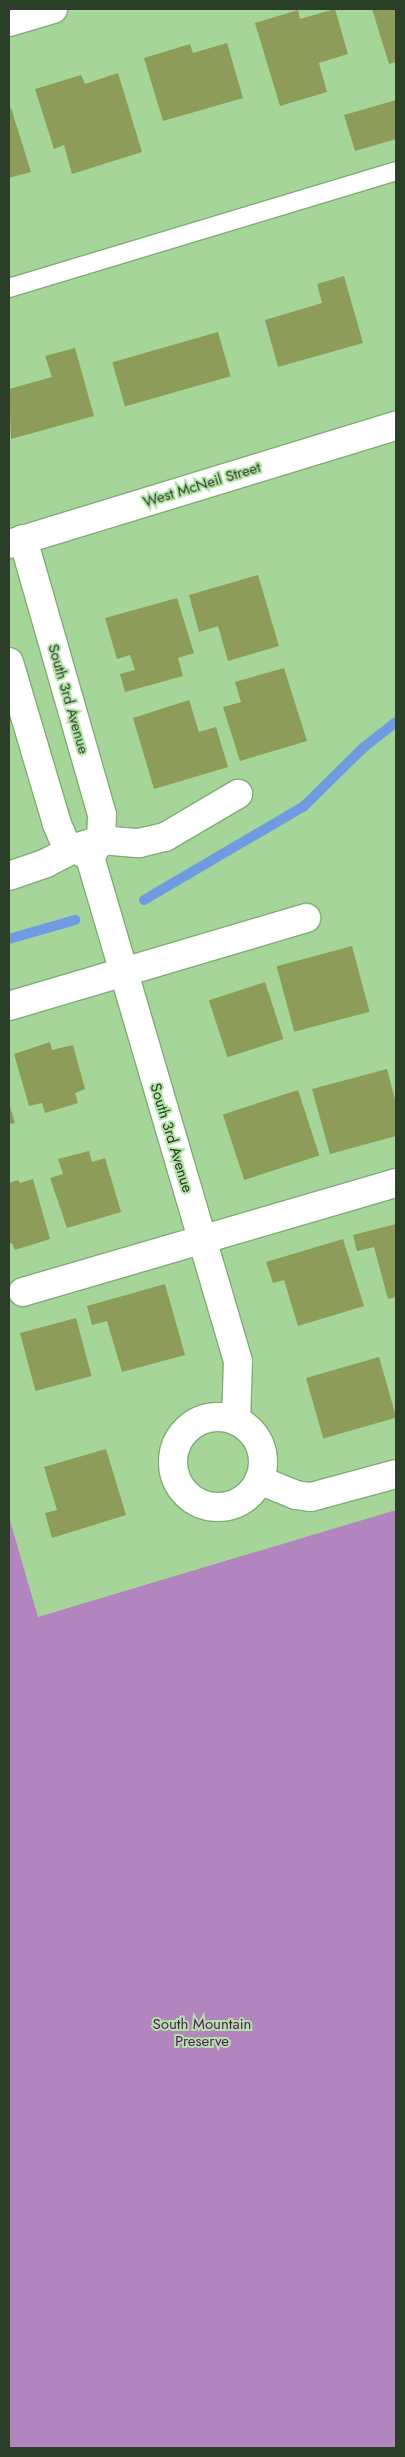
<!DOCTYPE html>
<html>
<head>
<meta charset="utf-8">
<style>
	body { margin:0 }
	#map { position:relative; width:405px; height:2457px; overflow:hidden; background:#a6d59a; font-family:Jost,sans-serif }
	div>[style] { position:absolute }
	.green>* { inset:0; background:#b385bf }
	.stream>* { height:10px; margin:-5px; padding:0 5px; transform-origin:5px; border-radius:5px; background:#709be0 }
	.building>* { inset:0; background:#8d9c58; transform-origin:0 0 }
	.roads { filter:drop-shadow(1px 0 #7eac73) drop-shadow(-1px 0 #7eac73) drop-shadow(0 1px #7eac73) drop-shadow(0 -1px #7eac73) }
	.lane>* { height:18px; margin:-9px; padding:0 9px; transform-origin:9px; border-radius:9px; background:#fff }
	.street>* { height:28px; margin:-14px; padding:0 14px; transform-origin:14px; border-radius:14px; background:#fff }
	.street>.ring { margin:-14px; padding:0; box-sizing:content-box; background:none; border:28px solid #fff; border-radius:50% }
	span { translate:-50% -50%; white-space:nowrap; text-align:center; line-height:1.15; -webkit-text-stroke:4px #b3e2a7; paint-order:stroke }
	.street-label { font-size:15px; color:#2b3e27 }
	.park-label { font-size:15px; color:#581567 }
	.frame { position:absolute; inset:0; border:10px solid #2b3e27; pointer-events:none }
</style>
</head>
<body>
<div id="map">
	<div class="green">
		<div style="clip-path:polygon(396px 1510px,396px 2448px,9px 2448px,9px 1517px,38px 1617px)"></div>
	</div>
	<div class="stream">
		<div style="left:144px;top:900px;width:186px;rotate:-30.4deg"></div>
		<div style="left:304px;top:806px;width:83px;rotate:-44.5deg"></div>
		<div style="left:363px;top:748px;width:42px;rotate:-38.2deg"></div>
		<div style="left:9px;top:939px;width:69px;rotate:-16.1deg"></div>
	</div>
	<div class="building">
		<div style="clip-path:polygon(335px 9px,348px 54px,319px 63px,327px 92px,280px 106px,255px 23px,298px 10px,300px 19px)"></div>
		<div style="clip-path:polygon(372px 9px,396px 9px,396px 62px,389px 64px)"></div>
		<div style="clip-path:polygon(227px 43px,243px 98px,163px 121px,144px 58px,190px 44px,193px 53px)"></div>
		<div style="clip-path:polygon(118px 73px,142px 152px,72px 174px,64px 145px,54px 149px,35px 89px,81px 75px,85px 84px)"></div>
		<div style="clip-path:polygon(396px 100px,396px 139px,355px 151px,344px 115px)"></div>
		<div style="clip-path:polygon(11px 108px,31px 172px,9px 178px,9px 109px)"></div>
		<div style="clip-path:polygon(344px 276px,363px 343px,278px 367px,265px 320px,322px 303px,317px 284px)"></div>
		<div style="left:218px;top:332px;width:46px;height:110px;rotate:74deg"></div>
		<div style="clip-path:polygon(75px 348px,94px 416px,11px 439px,9px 389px,52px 377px,45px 356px)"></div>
		<div style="clip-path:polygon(258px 575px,279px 646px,228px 661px,218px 626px,199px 632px,189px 595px)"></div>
		<div style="clip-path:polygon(177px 598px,194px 653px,178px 658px,183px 676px,125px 692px,120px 674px,135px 670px,130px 655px,117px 659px,105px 618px)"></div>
		<div style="clip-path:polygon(284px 668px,307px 741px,240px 761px,223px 707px,241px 702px,235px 682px)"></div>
		<div style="clip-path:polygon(189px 700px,199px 732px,216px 727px,228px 767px,154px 789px,133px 718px)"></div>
		<div style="left:352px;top:946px;width:68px;height:78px;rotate:75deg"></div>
		<div style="left:265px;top:982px;width:60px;height:59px;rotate:72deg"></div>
		<div style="clip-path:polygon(50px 1042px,52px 1050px,73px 1045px,85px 1089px,75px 1093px,78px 1103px,45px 1113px,42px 1103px,29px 1106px,14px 1054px)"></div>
		<div style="clip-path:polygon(387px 1069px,396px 1103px,396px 1136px,330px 1154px,312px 1089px)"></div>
		<div style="left:298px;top:1090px;width:69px;height:79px;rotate:72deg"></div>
		<div style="clip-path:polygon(9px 1103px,15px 1123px,9px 1124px)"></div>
		<div style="clip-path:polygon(89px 1151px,92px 1162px,105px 1158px,121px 1212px,67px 1228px,50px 1178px,63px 1174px,58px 1159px)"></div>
		<div style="clip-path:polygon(33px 1179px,50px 1239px,15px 1250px,12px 1243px,9px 1244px,9px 1183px,18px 1180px,20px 1183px)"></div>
		<div style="clip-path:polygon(396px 1224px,396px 1297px,388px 1299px,374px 1247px,357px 1251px,353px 1235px)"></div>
		<div style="clip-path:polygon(343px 1239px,364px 1306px,298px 1326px,284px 1280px,273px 1283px,266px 1262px)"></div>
		<div style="clip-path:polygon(165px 1284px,185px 1355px,122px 1372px,107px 1321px,92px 1325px,87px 1306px)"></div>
		<div style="left:76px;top:1318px;width:60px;height:58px;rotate:75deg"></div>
		<div style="left:379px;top:1357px;width:63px;height:76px;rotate:74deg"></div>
		<div style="clip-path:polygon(106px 1449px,126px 1515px,52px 1538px,45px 1513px,57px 1510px,44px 1467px)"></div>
	</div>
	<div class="roads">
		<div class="lane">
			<div style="left:9px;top:288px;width:404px;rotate:-16.8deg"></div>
		</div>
		<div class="street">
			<div style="left:9px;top:22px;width:46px;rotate:-16.5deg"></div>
			<div style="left:23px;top:539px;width:287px;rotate:74deg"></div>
			<div style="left:102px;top:815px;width:25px;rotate:92deg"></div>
			<div style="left:101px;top:840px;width:20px;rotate:123deg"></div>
			<div style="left:9px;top:544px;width:405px;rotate:-17deg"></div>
			<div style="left:9px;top:662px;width:169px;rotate:73.5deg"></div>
			<div style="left:57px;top:824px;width:21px;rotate:67deg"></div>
			<div style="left:65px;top:843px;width:29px;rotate:29deg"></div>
			<div style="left:90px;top:857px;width:525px;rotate:73.64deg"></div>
			<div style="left:238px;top:1361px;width:60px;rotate:91.9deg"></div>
			<div style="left:9px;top:876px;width:39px;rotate:-19deg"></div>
			<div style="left:46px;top:863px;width:33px;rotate:-27deg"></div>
			<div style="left:75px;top:848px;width:27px;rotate:-17deg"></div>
			<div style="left:101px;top:840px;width:38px;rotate:5deg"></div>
			<div style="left:139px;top:843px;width:27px;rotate:-13deg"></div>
			<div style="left:165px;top:837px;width:85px;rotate:-30.5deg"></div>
			<div style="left:9px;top:1006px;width:310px;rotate:-16.5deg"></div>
			<div style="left:23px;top:1292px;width:389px;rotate:-16.3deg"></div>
			<div class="ring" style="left:173px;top:1417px;width:62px;height:62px"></div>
			<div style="left:259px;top:1480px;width:40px;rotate:22deg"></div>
			<div style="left:296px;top:1495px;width:15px;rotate:8deg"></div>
			<div style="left:311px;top:1497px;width:88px;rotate:-15.1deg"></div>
		</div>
	</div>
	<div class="street-label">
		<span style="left:202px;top:485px;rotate:-17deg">West McNeil Street</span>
		<span style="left:68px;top:699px;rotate:74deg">South 3rd Avenue</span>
		<span style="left:171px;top:1138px;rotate:73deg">South 3rd Avenue</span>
	</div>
	<div class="park-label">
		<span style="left:202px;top:2033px">South Mountain<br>Preserve</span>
	</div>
	<div class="frame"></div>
</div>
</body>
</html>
